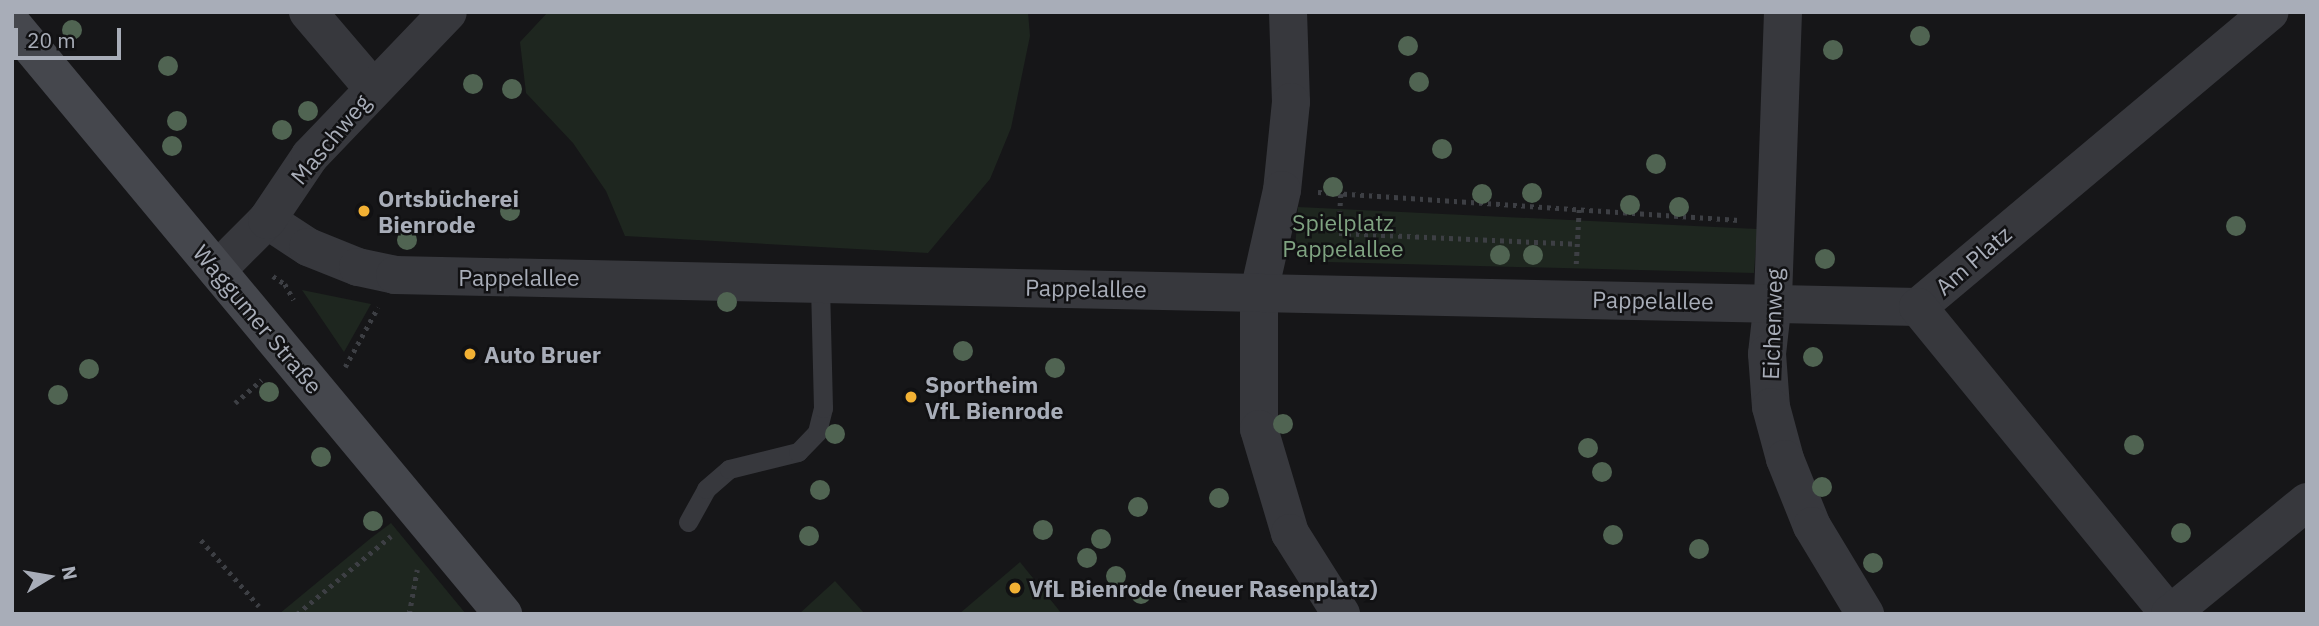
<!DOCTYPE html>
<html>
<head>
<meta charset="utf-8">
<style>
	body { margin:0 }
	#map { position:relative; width:2319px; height:626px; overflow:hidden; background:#161618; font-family:"IBM Plex Sans",sans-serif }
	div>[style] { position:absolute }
	.green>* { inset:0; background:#1e261f }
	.path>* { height:4.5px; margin-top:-2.25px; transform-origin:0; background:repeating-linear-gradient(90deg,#3d3f44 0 3.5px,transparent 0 8.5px) }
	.lane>* { height:19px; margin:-9.5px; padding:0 9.5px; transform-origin:9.5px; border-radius:9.5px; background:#37383d }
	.street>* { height:38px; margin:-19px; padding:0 19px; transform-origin:19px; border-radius:19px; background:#37383d }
	.secondary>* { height:38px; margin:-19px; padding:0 19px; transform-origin:19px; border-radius:19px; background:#45474d }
	.trees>* { width:20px; height:20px; margin:-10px; border-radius:50%; background:#506452 }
	.dots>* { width:19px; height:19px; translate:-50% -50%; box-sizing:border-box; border:4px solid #111113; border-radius:50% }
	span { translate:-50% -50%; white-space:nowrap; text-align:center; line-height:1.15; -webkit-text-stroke:5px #111113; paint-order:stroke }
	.street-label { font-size:23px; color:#a8adb8 }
	.poi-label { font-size:23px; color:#a8adb8; font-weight:700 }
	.left { translate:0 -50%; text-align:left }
	.park-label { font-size:23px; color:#7fa381 }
	.frame { position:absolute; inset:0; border:14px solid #a8adb8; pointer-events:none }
	.north { position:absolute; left:14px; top:542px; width:70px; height:70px; -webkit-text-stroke:5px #111113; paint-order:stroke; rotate:79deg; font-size:19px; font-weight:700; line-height:28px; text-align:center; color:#a8adb8 }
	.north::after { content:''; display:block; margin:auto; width:24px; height:32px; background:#a8adb8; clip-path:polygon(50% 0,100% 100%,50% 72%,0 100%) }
	.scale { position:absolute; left:14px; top:28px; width:107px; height:32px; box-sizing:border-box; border:4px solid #a8adb8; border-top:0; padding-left:9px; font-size:21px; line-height:24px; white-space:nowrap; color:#a8adb8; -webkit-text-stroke:5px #111113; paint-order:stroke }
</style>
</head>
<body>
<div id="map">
	<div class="green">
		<div style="clip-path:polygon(548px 12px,1028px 12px,1030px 36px,1011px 128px,990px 179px,928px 253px,625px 236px,606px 191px,573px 143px,526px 93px,520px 42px)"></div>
		<div style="clip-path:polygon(1298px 207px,1757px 229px,1754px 273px,1327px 262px,1295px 250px)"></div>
		<div style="clip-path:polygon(302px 290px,371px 304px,344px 352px)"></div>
		<div style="clip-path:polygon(391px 523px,466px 614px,279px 614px,371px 538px)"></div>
		<div style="clip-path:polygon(1020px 562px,1062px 614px,959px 614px)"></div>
		<div style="clip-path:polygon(835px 581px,865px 614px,799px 614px)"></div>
	</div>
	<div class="path">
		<div style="left:1318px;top:192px;width:422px;rotate:3.8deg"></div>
		<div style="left:1341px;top:194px;width:39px;rotate:93deg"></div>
		<div style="left:1339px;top:233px;width:238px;rotate:2.6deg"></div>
		<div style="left:1576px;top:264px;width:55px;rotate:-86.9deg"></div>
		<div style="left:273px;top:276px;width:14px;rotate:34deg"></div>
		<div style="left:285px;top:284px;width:18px;rotate:61deg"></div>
		<div style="left:345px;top:367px;width:68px;rotate:-61.2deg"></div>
		<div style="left:235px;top:403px;width:35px;rotate:-41deg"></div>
		<div style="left:201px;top:540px;width:88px;rotate:48.7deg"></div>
		<div style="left:297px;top:614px;width:122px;rotate:-39.7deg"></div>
		<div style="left:409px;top:614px;width:45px;rotate:-79.7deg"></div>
	</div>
	<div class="lane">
		<div style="left:688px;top:522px;width:38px;rotate:-61deg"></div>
		<div style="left:706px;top:489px;width:30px;rotate:-41deg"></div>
		<div style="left:729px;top:469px;width:71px;rotate:-13.8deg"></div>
		<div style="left:798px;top:452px;width:28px;rotate:-46deg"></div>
		<div style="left:817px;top:432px;width:25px;rotate:-76deg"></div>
		<div style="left:823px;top:408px;width:126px;rotate:-91.4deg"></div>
	</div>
	<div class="street">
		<div style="left:308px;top:12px;width:100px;rotate:49.5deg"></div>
		<div style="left:1288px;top:12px;width:90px;rotate:88.1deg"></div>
		<div style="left:1291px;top:102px;width:88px;rotate:95.8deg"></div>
		<div style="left:1282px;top:190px;width:105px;rotate:102.7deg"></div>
		<div style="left:1259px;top:292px;width:137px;rotate:90deg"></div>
		<div style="left:1259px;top:429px;width:109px;rotate:73.4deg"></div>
		<div style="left:1290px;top:533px;width:96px;rotate:57.8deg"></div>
		<div style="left:1783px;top:12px;width:289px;rotate:92deg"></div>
		<div style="left:1773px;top:301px;width:53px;rotate:96.5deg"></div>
		<div style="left:1767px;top:354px;width:53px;rotate:85.7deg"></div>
		<div style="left:1771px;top:407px;width:54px;rotate:74.9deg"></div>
		<div style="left:1785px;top:459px;width:72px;rotate:68.1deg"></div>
		<div style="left:1812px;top:526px;width:103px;rotate:58.9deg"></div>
		<div style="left:267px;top:220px;width:49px;rotate:33.4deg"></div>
		<div style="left:308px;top:247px;width:54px;rotate:21.8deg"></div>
		<div style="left:358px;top:267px;width:38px;rotate:12deg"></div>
		<div style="left:395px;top:275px;width:1523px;rotate:1.2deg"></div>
		<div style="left:217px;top:270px;width:71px;rotate:-45deg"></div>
		<div style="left:267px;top:220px;width:77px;rotate:-56.1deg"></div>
		<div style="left:310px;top:156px;width:199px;rotate:-46.2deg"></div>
		<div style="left:1918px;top:307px;width:459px;rotate:-40deg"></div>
		<div style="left:1918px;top:307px;width:397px;rotate:50.7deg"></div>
		<div style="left:2170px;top:614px;width:177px;rotate:-39.3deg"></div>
	</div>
	<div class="secondary">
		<div style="left:12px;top:24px;width:768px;rotate:50.23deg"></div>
	</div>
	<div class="trees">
		<div style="left:72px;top:30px"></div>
		<div style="left:1920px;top:36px"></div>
		<div style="left:1408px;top:46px"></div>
		<div style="left:1833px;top:50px"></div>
		<div style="left:168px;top:66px"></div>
		<div style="left:1419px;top:82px"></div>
		<div style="left:473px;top:84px"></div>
		<div style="left:512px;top:89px"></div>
		<div style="left:308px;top:111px"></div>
		<div style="left:177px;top:121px"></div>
		<div style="left:282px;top:130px"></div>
		<div style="left:172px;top:146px"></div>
		<div style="left:1442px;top:149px"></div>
		<div style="left:1656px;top:164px"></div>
		<div style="left:1333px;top:187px"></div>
		<div style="left:1532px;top:193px"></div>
		<div style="left:1482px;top:194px"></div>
		<div style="left:1630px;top:205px"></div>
		<div style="left:1679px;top:207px"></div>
		<div style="left:510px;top:211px"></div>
		<div style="left:2236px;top:226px"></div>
		<div style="left:407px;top:240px"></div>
		<div style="left:1500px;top:255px"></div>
		<div style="left:1533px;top:255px"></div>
		<div style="left:1825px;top:259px"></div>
		<div style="left:727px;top:302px"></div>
		<div style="left:963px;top:351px"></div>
		<div style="left:1813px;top:357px"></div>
		<div style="left:1055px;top:368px"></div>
		<div style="left:89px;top:369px"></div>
		<div style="left:269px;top:392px"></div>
		<div style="left:58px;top:395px"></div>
		<div style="left:1283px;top:424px"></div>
		<div style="left:835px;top:434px"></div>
		<div style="left:2134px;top:445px"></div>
		<div style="left:1588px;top:448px"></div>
		<div style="left:321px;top:457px"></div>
		<div style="left:1602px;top:472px"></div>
		<div style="left:1822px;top:487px"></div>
		<div style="left:820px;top:490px"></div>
		<div style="left:1219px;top:498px"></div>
		<div style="left:1138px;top:507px"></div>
		<div style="left:373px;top:521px"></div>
		<div style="left:1043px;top:530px"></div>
		<div style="left:2181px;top:533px"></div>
		<div style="left:1613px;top:535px"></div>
		<div style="left:809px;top:536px"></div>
		<div style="left:1101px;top:539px"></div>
		<div style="left:1699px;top:549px"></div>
		<div style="left:1087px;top:558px"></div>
		<div style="left:1873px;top:563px"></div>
		<div style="left:1116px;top:576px"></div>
		<div style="left:1141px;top:594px"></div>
	</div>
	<div class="dots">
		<div style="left:364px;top:211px;background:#f2b134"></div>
		<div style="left:470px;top:354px;background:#f2b134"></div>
		<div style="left:911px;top:397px;background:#f2b134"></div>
		<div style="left:1015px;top:588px;background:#f2b134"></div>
	</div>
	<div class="street-label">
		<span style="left:330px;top:139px;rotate:-50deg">Maschweg</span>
		<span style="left:1973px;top:260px;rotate:-41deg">Am Platz</span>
		<span style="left:519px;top:277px">Pappelallee</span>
		<span style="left:1086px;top:288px;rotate:1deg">Pappelallee</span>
		<span style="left:1653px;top:300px;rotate:1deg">Pappelallee</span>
		<span style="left:258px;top:319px;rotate:50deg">Waggumer Straße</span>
		<span style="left:1772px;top:324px;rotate:-88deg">Eichenweg</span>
	</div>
	<div class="poi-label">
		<span class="left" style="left:378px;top:211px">Ortsbücherei<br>Bienrode</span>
		<span class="left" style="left:484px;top:354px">Auto Bruer</span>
		<span class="left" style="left:925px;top:397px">Sportheim<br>VfL Bienrode</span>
		<span class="left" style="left:1029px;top:588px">VfL Bienrode (neuer Rasenplatz)</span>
	</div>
	<div class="park-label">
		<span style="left:1343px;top:235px">Spielplatz<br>Pappelallee</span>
	</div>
	<div class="frame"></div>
	<div class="north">N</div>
	<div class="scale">20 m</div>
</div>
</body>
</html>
